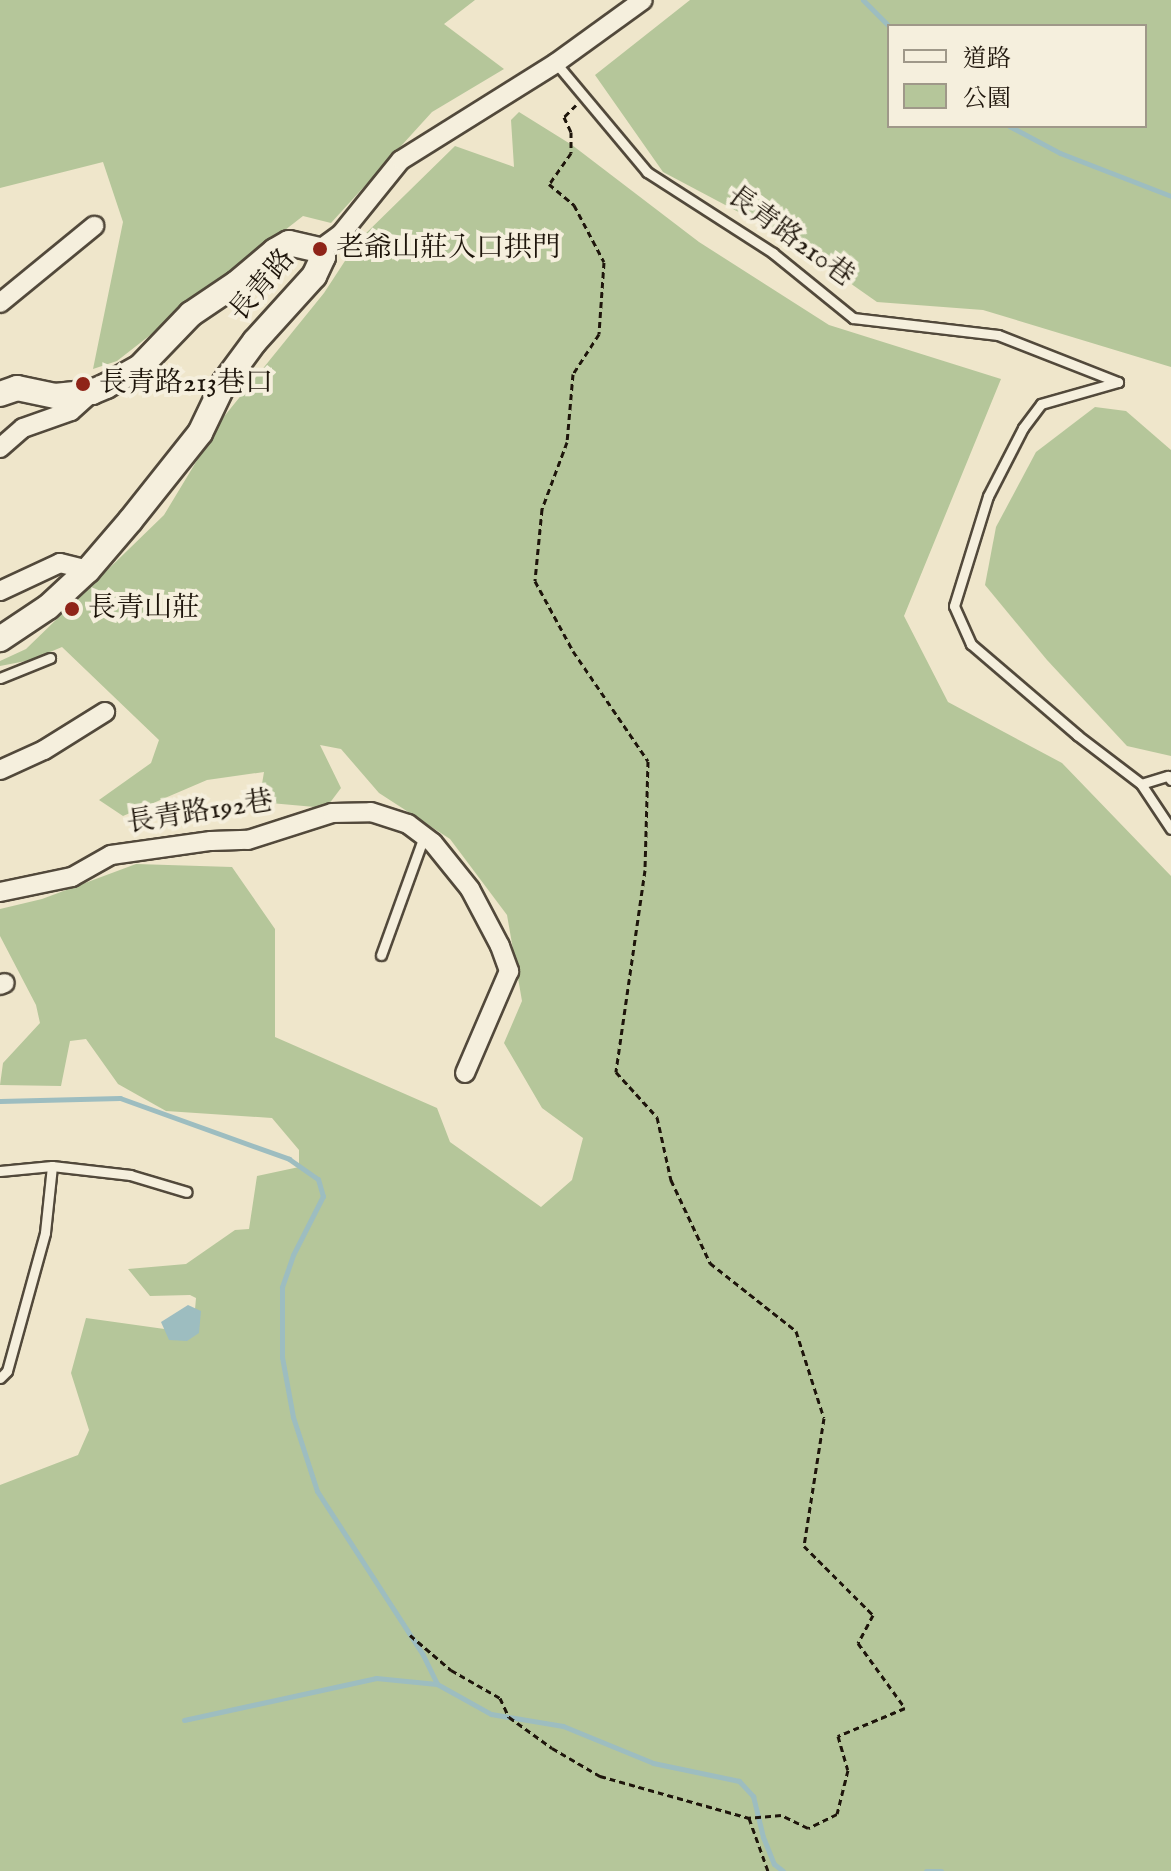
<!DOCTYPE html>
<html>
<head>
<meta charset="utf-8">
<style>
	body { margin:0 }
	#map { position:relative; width:1171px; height:1871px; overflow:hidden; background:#efe6cb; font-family:"IM FELL English","Noto Serif TC",serif }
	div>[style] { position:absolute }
	.green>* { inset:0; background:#b5c69a }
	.water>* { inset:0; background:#9dbdc0 }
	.stream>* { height:5px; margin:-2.5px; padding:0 2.5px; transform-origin:2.5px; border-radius:2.5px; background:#9dbdc0 }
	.path>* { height:3px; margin-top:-1.5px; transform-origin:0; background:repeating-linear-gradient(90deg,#1e150b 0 6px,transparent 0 10px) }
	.roads { filter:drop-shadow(2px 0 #52493b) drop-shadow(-2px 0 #52493b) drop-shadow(0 2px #52493b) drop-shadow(0 -2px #52493b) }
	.service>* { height:9px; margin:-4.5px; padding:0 4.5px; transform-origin:4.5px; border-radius:4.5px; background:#f5efdd }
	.minor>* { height:18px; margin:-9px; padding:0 9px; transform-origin:9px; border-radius:9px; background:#f5efdd }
	.tertiary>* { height:24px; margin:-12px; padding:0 12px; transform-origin:12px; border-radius:12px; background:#f5efdd }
	.dots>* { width:22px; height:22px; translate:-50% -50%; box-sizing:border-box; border:4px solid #f5efdd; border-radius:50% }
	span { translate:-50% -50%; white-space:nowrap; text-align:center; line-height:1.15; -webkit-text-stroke:8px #f5efdd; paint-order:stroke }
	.street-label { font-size:28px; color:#1e150b }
	.poi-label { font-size:28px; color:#1e150b }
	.left { translate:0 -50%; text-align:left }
	.legend { position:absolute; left:887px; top:24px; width:260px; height:104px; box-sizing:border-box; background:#f5efdd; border:2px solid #9f9889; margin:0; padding:10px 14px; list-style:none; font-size:24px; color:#1e150b }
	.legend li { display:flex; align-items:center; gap:16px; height:40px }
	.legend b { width:40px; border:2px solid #9f9889 }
</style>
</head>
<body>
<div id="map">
	<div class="green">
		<div style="clip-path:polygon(0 0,475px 0,444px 24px,504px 69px,432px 112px,331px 223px,303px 216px,117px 361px,93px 369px,123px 222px,103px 162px,0 188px)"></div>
		<div style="clip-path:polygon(evenodd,690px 0,1171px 0,1171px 367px,983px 310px,877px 302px,780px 234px,663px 172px,595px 75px,690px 0,889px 26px,1145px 26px,1145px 126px,889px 126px,889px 26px)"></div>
		<div style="clip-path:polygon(519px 112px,572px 145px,699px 242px,829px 325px,1001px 379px,904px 616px,948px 702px,1062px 763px,1171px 876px,1171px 1871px,0 1871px,0 1485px,78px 1455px,89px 1430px,71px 1373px,86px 1318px,193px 1333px,196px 1298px,190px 1295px,150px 1296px,128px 1269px,186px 1264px,235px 1230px,249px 1229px,257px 1176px,299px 1167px,299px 1150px,272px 1118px,166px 1111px,118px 1084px,86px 1039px,70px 1041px,61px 1086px,0 1085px,3px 1063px,40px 1023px,36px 1005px,0 936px,0 909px,42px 899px,136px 864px,232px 867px,275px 929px,275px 1037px,437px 1108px,450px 1142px,541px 1207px,572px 1180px,583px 1138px,542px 1108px,504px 1043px,522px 1001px,507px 915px,450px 839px,379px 793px,341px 749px,320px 745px,341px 788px,326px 808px,259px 802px,264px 772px,207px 780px,123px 816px,99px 800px,151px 763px,159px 740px,62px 647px,31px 660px,0 666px,0 661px,26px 649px,164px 515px,222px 419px,324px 293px,358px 241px,455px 146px,514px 167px,511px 120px)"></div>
		<div style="clip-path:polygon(1095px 407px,1126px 411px,1171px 450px,1171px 756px,1127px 746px,1047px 660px,985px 585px,996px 527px,1036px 452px)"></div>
	</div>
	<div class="water">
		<div style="clip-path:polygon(188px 1305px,201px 1311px,199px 1333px,187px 1341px,169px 1340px,161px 1322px)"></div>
	</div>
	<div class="stream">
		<div style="left:863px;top:0;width:37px;rotate:45deg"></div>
		<div style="left:1009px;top:126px;width:58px;rotate:27.9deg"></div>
		<div style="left:1060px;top:153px;width:119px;rotate:21.2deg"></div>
		<div style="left:0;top:1101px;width:120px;rotate:-1.4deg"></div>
		<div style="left:120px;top:1098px;width:180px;rotate:19.8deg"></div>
		<div style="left:289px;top:1159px;width:35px;rotate:35deg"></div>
		<div style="left:318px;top:1179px;width:18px;rotate:74deg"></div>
		<div style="left:323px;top:1196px;width:66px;rotate:117deg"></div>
		<div style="left:293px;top:1255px;width:34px;rotate:109deg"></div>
		<div style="left:282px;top:1287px;width:70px;rotate:90deg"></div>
		<div style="left:282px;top:1357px;width:61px;rotate:79.6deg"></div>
		<div style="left:293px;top:1417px;width:78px;rotate:72deg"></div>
		<div style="left:317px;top:1491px;width:195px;rotate:57.1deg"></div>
		<div style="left:423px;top:1655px;width:32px;rotate:64deg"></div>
		<div style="left:437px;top:1684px;width:62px;rotate:29.1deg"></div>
		<div style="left:491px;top:1714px;width:73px;rotate:9.5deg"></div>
		<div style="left:563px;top:1726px;width:97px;rotate:22.3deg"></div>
		<div style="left:653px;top:1763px;width:88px;rotate:11.8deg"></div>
		<div style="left:739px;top:1781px;width:21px;rotate:47deg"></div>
		<div style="left:753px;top:1796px;width:42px;rotate:76.3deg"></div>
		<div style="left:763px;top:1837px;width:29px;rotate:68deg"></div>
		<div style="left:774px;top:1864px;width:11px;rotate:38deg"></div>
		<div style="left:184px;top:1720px;width:197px;rotate:-12.3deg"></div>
		<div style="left:376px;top:1678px;width:61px;rotate:5.6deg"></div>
		<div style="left:926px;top:1871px;width:15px"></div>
	</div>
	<div class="path">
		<div style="left:576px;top:105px;width:17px;rotate:135deg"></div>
		<div style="left:564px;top:117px;width:17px;rotate:65deg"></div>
		<div style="left:571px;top:132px;width:21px;rotate:90deg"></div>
		<div style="left:571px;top:153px;width:38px;rotate:125deg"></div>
		<div style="left:549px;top:184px;width:33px;rotate:40deg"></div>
		<div style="left:574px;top:205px;width:64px;rotate:62.2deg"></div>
		<div style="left:604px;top:262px;width:72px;rotate:94deg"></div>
		<div style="left:599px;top:334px;width:48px;rotate:123deg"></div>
		<div style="left:573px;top:374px;width:68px;rotate:95deg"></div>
		<div style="left:567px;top:442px;width:72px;rotate:110.5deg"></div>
		<div style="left:542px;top:509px;width:72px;rotate:95.6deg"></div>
		<div style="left:535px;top:581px;width:80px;rotate:61.5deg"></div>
		<div style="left:573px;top:651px;width:133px;rotate:55.7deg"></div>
		<div style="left:648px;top:761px;width:109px;rotate:91.6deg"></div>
		<div style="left:645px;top:870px;width:204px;rotate:98.2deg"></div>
		<div style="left:616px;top:1072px;width:61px;rotate:47.7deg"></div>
		<div style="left:657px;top:1117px;width:65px;rotate:77.5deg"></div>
		<div style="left:671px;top:1180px;width:92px;rotate:64.8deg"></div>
		<div style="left:710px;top:1263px;width:110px;rotate:38.3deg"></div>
		<div style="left:796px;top:1331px;width:91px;rotate:72.2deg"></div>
		<div style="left:824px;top:1418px;width:130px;rotate:98.9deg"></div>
		<div style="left:804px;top:1546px;width:98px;rotate:45deg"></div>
		<div style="left:873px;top:1615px;width:32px;rotate:118deg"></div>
		<div style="left:858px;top:1643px;width:80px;rotate:54.1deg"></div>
		<div style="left:905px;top:1708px;width:73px;rotate:157.3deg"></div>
		<div style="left:838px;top:1736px;width:35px;rotate:74deg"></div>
		<div style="left:848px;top:1770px;width:45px;rotate:104deg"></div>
		<div style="left:837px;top:1814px;width:32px;rotate:154deg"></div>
		<div style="left:808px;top:1828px;width:30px;rotate:-154deg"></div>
		<div style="left:781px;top:1815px;width:32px;rotate:175deg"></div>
		<div style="left:410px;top:1635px;width:54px;rotate:40.5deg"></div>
		<div style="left:451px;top:1670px;width:56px;rotate:29.7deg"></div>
		<div style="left:500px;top:1698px;width:21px;rotate:65deg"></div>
		<div style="left:509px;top:1717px;width:53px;rotate:35.8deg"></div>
		<div style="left:552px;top:1748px;width:56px;rotate:30.3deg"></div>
		<div style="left:600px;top:1776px;width:155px;rotate:15.7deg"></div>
		<div style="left:749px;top:1818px;width:56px;rotate:70.3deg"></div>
	</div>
	<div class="roads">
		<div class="service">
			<div style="left:556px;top:63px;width:142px;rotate:50.1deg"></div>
			<div style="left:647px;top:172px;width:150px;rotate:32.7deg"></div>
			<div style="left:773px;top:253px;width:103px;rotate:39.1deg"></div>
			<div style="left:853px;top:318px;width:146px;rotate:6.7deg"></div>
			<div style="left:998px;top:335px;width:129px;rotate:21.4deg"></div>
			<div style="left:1118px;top:382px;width:80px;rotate:164.1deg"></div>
			<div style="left:1041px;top:404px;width:30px;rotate:127deg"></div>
			<div style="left:1023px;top:428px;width:76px;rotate:117.2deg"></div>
			<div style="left:988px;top:496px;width:115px;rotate:107.2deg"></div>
			<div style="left:954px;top:606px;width:42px;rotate:65.9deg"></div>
			<div style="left:971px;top:644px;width:140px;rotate:40.6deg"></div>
			<div style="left:1077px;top:735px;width:81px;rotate:37.4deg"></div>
			<div style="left:1141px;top:784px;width:28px;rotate:-17deg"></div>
			<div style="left:1168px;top:776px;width:5px;rotate:53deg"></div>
			<div style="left:0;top:678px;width:54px;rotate:-21.8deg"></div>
			<div style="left:1141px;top:784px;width:54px;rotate:56.3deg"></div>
			<div style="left:381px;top:955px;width:127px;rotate:-70.1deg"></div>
			<div style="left:52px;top:1166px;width:79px;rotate:6.6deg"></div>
			<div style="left:130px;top:1175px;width:59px;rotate:16.6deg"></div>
			<div style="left:0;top:1171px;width:52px;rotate:-5.5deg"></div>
			<div style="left:52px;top:1166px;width:67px;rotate:96deg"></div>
			<div style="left:45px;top:1233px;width:143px;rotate:105.4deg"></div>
			<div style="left:7px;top:1371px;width:10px;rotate:135deg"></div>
		</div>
		<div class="minor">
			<div style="left:319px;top:250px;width:27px;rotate:-36deg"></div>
			<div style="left:341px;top:234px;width:95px;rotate:-51deg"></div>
			<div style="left:401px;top:160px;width:183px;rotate:-32deg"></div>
			<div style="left:556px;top:63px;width:107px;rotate:-35.9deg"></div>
			<div style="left:0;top:303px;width:122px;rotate:-39.3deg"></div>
			<div style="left:0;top:448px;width:30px;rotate:-41deg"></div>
			<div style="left:23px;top:428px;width:51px;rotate:-19.5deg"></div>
			<div style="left:71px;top:411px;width:28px;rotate:-42deg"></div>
			<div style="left:0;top:591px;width:66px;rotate:-25deg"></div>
			<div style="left:60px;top:563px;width:29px;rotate:14deg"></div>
			<div style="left:0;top:770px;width:48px;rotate:-24.4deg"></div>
			<div style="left:44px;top:750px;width:72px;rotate:-31.9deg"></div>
			<div style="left:0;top:892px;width:74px;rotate:-11.8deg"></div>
			<div style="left:72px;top:877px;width:45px;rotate:-29.4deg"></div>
			<div style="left:111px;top:855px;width:101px;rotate:-8deg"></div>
			<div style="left:211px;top:841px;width:37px;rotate:-2deg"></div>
			<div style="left:248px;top:840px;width:88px;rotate:-17.8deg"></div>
			<div style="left:332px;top:813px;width:39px;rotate:-1deg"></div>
			<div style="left:371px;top:812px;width:39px;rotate:18deg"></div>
			<div style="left:408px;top:824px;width:31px;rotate:37deg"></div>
			<div style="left:433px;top:843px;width:59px;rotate:51.2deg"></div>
			<div style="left:470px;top:889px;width:64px;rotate:62.2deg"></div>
			<div style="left:500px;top:946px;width:27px;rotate:70deg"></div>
			<div style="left:509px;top:971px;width:111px;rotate:113.3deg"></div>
			<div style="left:0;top:985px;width:5px;rotate:-22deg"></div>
		</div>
		<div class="tertiary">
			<div style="left:0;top:394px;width:18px;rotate:-19deg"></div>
			<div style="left:17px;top:388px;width:39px;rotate:12deg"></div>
			<div style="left:55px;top:396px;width:37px;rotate:-6deg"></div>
			<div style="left:92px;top:392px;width:15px;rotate:-23deg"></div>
			<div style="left:106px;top:386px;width:39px;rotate:-29deg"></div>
			<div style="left:140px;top:367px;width:74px;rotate:-46.1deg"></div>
			<div style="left:191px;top:314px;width:55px;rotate:-34deg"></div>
			<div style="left:237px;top:283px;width:50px;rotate:-40.1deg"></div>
			<div style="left:275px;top:251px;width:16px;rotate:-30deg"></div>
			<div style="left:289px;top:243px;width:31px;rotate:13deg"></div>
			<div style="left:319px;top:250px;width:8px;rotate:60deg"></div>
			<div style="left:323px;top:257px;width:21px;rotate:115deg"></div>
			<div style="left:314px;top:276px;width:88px;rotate:132.2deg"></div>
			<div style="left:255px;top:341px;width:52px;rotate:126.4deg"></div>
			<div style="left:224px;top:383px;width:55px;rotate:115.6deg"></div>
			<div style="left:200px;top:433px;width:112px;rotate:128.5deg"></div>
			<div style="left:130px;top:521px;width:65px;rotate:130.6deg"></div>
			<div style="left:88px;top:570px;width:54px;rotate:137.2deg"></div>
			<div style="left:48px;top:607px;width:58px;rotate:146.3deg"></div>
		</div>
	</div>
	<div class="dots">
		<div style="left:320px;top:249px;background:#8f2418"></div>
		<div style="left:83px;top:384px;background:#8f2418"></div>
		<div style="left:72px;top:609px;background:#8f2418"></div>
	</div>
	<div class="street-label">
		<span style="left:790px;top:237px;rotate:36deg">長青路210巷</span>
		<span style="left:263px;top:286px;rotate:-50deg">長青路</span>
		<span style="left:200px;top:813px;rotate:-9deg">長青路192巷</span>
	</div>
	<div class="poi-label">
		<span class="left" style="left:336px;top:249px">老爺山莊入口拱門</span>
		<span class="left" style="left:99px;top:384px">長青路213巷口</span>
		<span class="left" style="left:88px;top:609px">長青山莊</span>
	</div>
	<ul class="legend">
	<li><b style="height:10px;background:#f5efdd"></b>道路</li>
	<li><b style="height:22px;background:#b5c69a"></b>公園</li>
	</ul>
</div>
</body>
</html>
